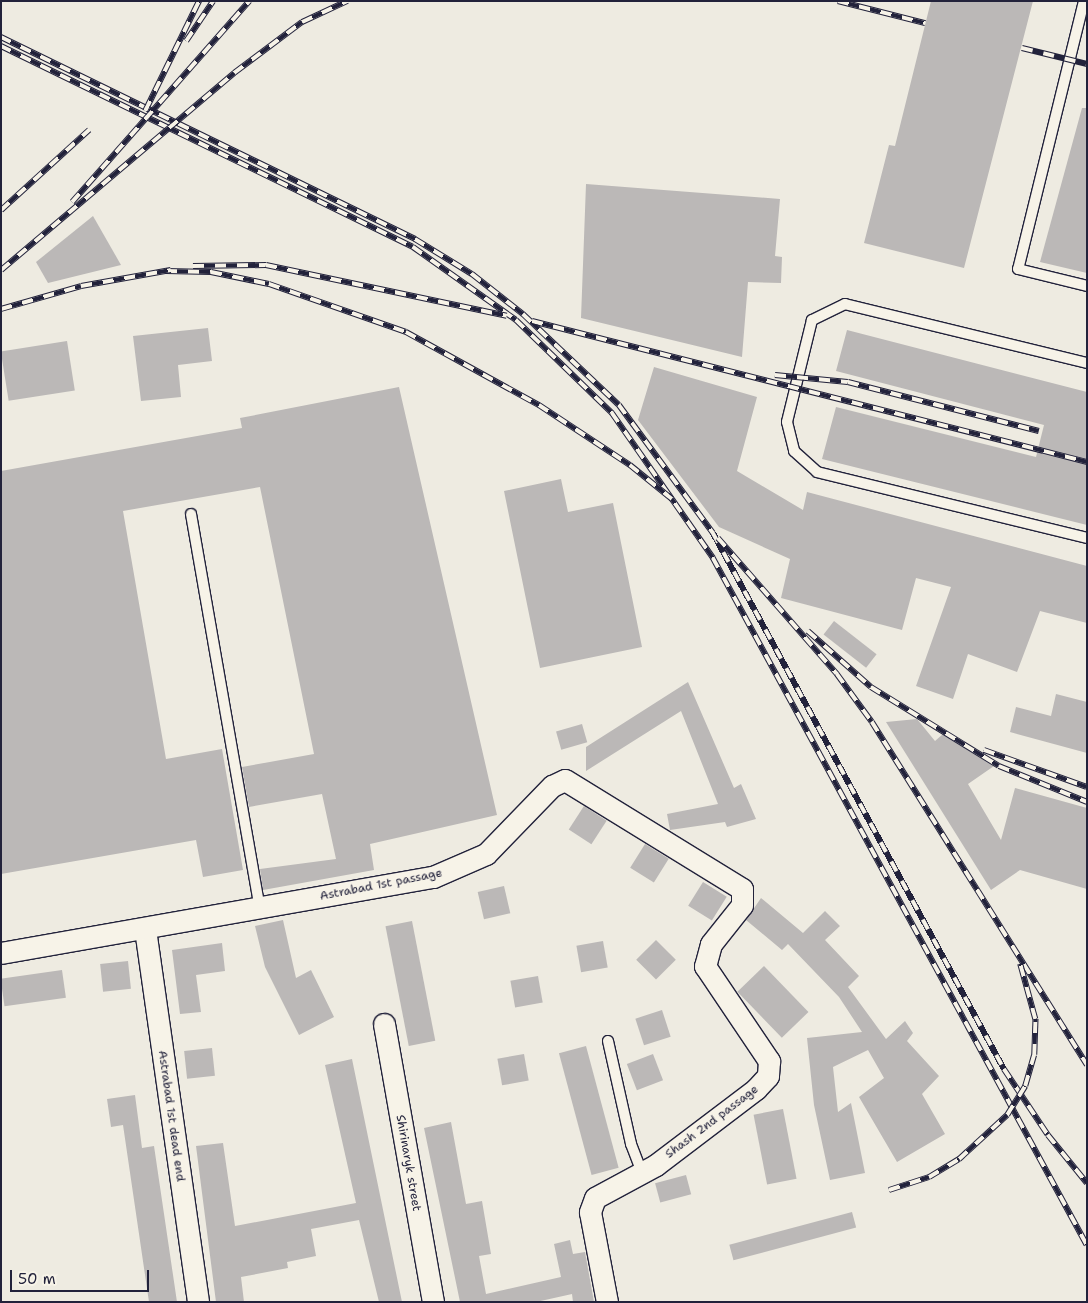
<!DOCTYPE html>
<html>
<head>
<meta charset="utf-8">
<style>
	body { margin:0 }
	#map { position:relative; width:1088px; height:1303px; overflow:hidden; background:#eeebe1; font-family:"Shantell Sans",sans-serif }
	div>[style] { position:absolute }
	.building>* { inset:0; background:#bbb8b7; transform-origin:0 0 }
	.roads { filter:drop-shadow(1px 0 #22223b) drop-shadow(-1px 0 #22223b) drop-shadow(0 1px #22223b) drop-shadow(0 -1px #22223b) }
	.lane>* { height:10px; margin:-5px; padding:0 5px; transform-origin:5px; border-radius:5px; background:#f7f3e8 }
	.street>* { height:21px; margin:-10.5px; padding:0 10.5px; transform-origin:10.5px; border-radius:10.5px; background:#f7f3e8 }
	.rail>* { height:5.5px; margin-top:-2.75px; transform-origin:0; background:repeating-linear-gradient(90deg,#f7f3e8 0 11px,#22223b 0 22px); box-sizing:border-box; border-block:1px solid #22223b }
	span { translate:-50% -50%; white-space:nowrap; text-align:center; line-height:1.15; -webkit-text-stroke:4px #f7f3e8; paint-order:stroke }
	.street-label { font-size:12px; color:#22223b }
	.frame { position:absolute; inset:0; border:2px solid #22223b; pointer-events:none }
	.scale { position:absolute; left:10px; top:1270px; width:139px; height:22px; box-sizing:border-box; border:2px solid #22223b; border-top:0; padding-left:6px; font-size:15px; line-height:18px; white-space:nowrap; color:#22223b; -webkit-text-stroke:4px #f7f3e8; paint-order:stroke }
</style>
</head>
<body>
<div id="map">
	<div class="building">
		<div style="clip-path:polygon(931px 1px,1033px 1px,964px 268px,864px 243px,889px 145px,895px 146px)"></div>
		<div style="clip-path:polygon(1082px 108px,1087px 108px,1087px 273px,1040px 262px)"></div>
		<div style="clip-path:polygon(586px 184px,780px 199px,775px 256px,782px 257px,781px 283px,748px 282px,742px 357px,581px 318px)"></div>
		<div style="clip-path:polygon(93px 216px,121px 265px,48px 283px,36px 262px)"></div>
		<div style="clip-path:polygon(208px 328px,212px 361px,178px 365px,181px 397px,141px 401px,133px 336px)"></div>
		<div style="clip-path:polygon(847px 330px,1087px 392px,1087px 525px,822px 459px,836px 407px,1036px 457px,1044px 425px,836px 371px)"></div>
		<div style="left:67px;top:341px;width:50px;height:67px;rotate:81deg"></div>
		<div style="clip-path:polygon(654px 367px,757px 397px,737px 471px,803px 510px,807px 492px,1087px 566px,1087px 623px,1040px 611px,1017px 672px,968px 654px,953px 699px,916px 686px,951px 587px,916px 578px,902px 630px,781px 598px,790px 559px,719px 527px,638px 420px)"></div>
		<div style="clip-path:polygon(399px 387px,497px 815px,370px 844px,374px 870px,263px 890px,260px 869px,336px 859px,322px 794px,249px 807px,242px 767px,314px 754px,260px 487px,123px 511px,166px 759px,222px 749px,243px 870px,203px 877px,196px 840px,1px 874px,1px 471px,242px 428px,240px 418px)"></div>
		<div style="clip-path:polygon(561px 479px,568px 512px,613px 503px,642px 647px,540px 668px,504px 491px)"></div>
		<div style="left:834px;top:621px;width:54px;height:17px;rotate:38deg"></div>
		<div style="clip-path:polygon(688px 682px,734px 788px,741px 784px,756px 819px,727px 827px,725px 822px,670px 830px,667px 814px,718px 804px,681px 711px,586px 771px,586px 747px)"></div>
		<div style="clip-path:polygon(1056px 694px,1087px 702px,1087px 753px,1010px 732px,1016px 707px,1051px 716px)"></div>
		<div style="clip-path:polygon(917px 719px,935px 741px,943px 734px,994px 766px,968px 784px,1001px 840px,1015px 788px,1087px 808px,1087px 889px,1020px 870px,991px 890px,886px 722px)"></div>
		<div style="left:582px;top:724px;width:19px;height:27px;rotate:74deg"></div>
		<div style="left:584px;top:806px;width:27px;height:28px;rotate:33deg"></div>
		<div style="left:645px;top:844px;width:28px;height:28px;rotate:32deg"></div>
		<div style="left:703px;top:882px;width:28px;height:28px;rotate:32deg"></div>
		<div style="left:504px;top:886px;width:28px;height:27px;rotate:77deg"></div>
		<div style="clip-path:polygon(761px 898px,803px 933px,825px 911px,840px 926px,825px 940px,859px 976px,848px 987px,886px 1039px,905px 1021px,913px 1033px,907px 1041px,939px 1076px,922px 1094px,945px 1134px,897px 1162px,859px 1097px,884px 1078px,868px 1050px,833px 1067px,838px 1112px,851px 1103px,865px 1173px,830px 1180px,814px 1105px,807px 1038px,862px 1032px,839px 997px,788px 944px,782px 950px,746px 920px)"></div>
		<div style="clip-path:polygon(283px 920px,296px 978px,311px 970px,334px 1017px,299px 1035px,265px 967px,255px 926px)"></div>
		<div style="left:412px;top:921px;width:122px;height:27px;rotate:79deg"></div>
		<div style="left:656px;top:940px;width:28px;height:28px;rotate:45deg"></div>
		<div style="left:603px;top:941px;width:27px;height:27px;rotate:80deg"></div>
		<div style="clip-path:polygon(222px 943px,225px 971px,196px 975px,201px 1012px,180px 1014px,172px 950px)"></div>
		<div style="left:128px;top:961px;width:28px;height:28px;rotate:84deg"></div>
		<div style="left:764px;top:966px;width:64px;height:37px;rotate:46deg"></div>
		<div style="left:62px;top:970px;width:28px;height:62px;rotate:82deg"></div>
		<div style="left:538px;top:976px;width:27px;height:28px;rotate:80deg"></div>
		<div style="left:662px;top:1010px;width:28px;height:28px;rotate:72deg"></div>
		<div style="left:586px;top:1046px;width:126px;height:28px;rotate:75deg"></div>
		<div style="left:212px;top:1048px;width:28px;height:28px;rotate:84deg"></div>
		<div style="left:524px;top:1054px;width:27px;height:27px;rotate:80deg"></div>
		<div style="left:653px;top:1054px;width:28px;height:28px;rotate:69deg"></div>
		<div style="clip-path:polygon(352px 1059px,402px 1302px,379px 1302px,359px 1220px,311px 1229px,316px 1256px,287px 1262px,288px 1268px,241px 1277px,244px 1302px,216px 1302px,196px 1146px,223px 1143px,235px 1226px,356px 1203px,325px 1065px)"></div>
		<div style="clip-path:polygon(135px 1095px,142px 1148px,154px 1146px,177px 1302px,149px 1302px,123px 1125px,111px 1127px,107px 1099px)"></div>
		<div style="left:783px;top:1109px;width:71px;height:30px;rotate:79deg"></div>
		<div style="clip-path:polygon(451px 1122px,466px 1204px,482px 1201px,491px 1254px,479px 1256px,486px 1294px,561px 1277px,554px 1244px,570px 1240px,573px 1254px,585px 1252px,594px 1302px,573px 1302px,572px 1294px,536px 1302px,460px 1302px,424px 1128px)"></div>
		<div style="left:686px;top:1175px;width:20px;height:32px;rotate:75deg"></div>
		<div style="left:852px;top:1212px;width:16px;height:127px;rotate:75deg"></div>
	</div>
	<div class="roads">
		<div class="lane">
			<div style="left:1084px;top:1px;width:276px;rotate:103.8deg"></div>
			<div style="left:1018px;top:269px;width:71px;rotate:13.8deg"></div>
			<div style="left:1087px;top:363px;width:249px;rotate:-166.3deg"></div>
			<div style="left:845px;top:304px;width:37px;rotate:154deg"></div>
			<div style="left:812px;top:320px;width:105px;rotate:103.8deg"></div>
			<div style="left:787px;top:422px;width:30px;rotate:76deg"></div>
			<div style="left:794px;top:451px;width:31px;rotate:42deg"></div>
			<div style="left:817px;top:472px;width:278px;rotate:13.7deg"></div>
			<div style="left:191px;top:514px;width:397px;rotate:80.1deg"></div>
			<div style="left:608px;top:1041px;width:106px;rotate:77.4deg"></div>
			<div style="left:631px;top:1144px;width:31px;rotate:69deg"></div>
		</div>
		<div class="street">
			<div style="left:145px;top:929px;width:377px;rotate:81.9deg"></div>
			<div style="left:1px;top:953px;width:439px;rotate:-10deg"></div>
			<div style="left:433px;top:877px;width:58px;rotate:-23.5deg"></div>
			<div style="left:486px;top:854px;width:95px;rotate:-45.9deg"></div>
			<div style="left:552px;top:786px;width:14px;rotate:-25deg"></div>
			<div style="left:565px;top:780px;width:208px;rotate:31.6deg"></div>
			<div style="left:742px;top:889px;width:16px;rotate:90deg"></div>
			<div style="left:742px;top:905px;width:50px;rotate:128.5deg"></div>
			<div style="left:711px;top:944px;width:23px;rotate:105deg"></div>
			<div style="left:705px;top:966px;width:115px;rotate:56deg"></div>
			<div style="left:769px;top:1061px;width:15px;rotate:94deg"></div>
			<div style="left:768px;top:1076px;width:18px;rotate:133deg"></div>
			<div style="left:756px;top:1089px;width:126px;rotate:142.8deg"></div>
			<div style="left:656px;top:1165px;width:69px;rotate:151.6deg"></div>
			<div style="left:595px;top:1198px;width:15px;rotate:110deg"></div>
			<div style="left:590px;top:1212px;width:92px;rotate:79.3deg"></div>
			<div style="left:384px;top:1024px;width:282px;rotate:80deg"></div>
		</div>
	</div>
	<div class="rail">
		<div style="left:838px;top:1px;width:90px;rotate:14.2deg"></div>
		<div style="left:1px;top:37px;width:461px;rotate:26deg"></div>
		<div style="left:415px;top:239px;width:67px;rotate:31.6deg"></div>
		<div style="left:472px;top:274px;width:65px;rotate:38.1deg"></div>
		<div style="left:523px;top:314px;width:132px;rotate:43.5deg"></div>
		<div style="left:619px;top:405px;width:159px;rotate:53.7deg"></div>
		<div style="left:713px;top:533px;width:610px;rotate:61.5deg"></div>
		<div style="left:1004px;top:1069px;width:79px;rotate:56.3deg"></div>
		<div style="left:1048px;top:1135px;width:62px;rotate:50.9deg"></div>
		<div style="left:186px;top:41px;width:48px;rotate:-56deg"></div>
		<div style="left:1px;top:46px;width:458px;rotate:26deg"></div>
		<div style="left:413px;top:247px;width:126px;rotate:35.3deg"></div>
		<div style="left:516px;top:320px;width:134px;rotate:44.1deg"></div>
		<div style="left:612px;top:413px;width:177px;rotate:55.1deg"></div>
		<div style="left:713px;top:558px;width:782px;rotate:61.44deg"></div>
		<div style="left:1022px;top:48px;width:67px;rotate:13.8deg"></div>
		<div style="left:145px;top:111px;width:123px;rotate:-63.9deg"></div>
		<div style="left:72px;top:202px;width:268px;rotate:-48.6deg"></div>
		<div style="left:1px;top:210px;width:119px;rotate:-42.3deg"></div>
		<div style="left:193px;top:266px;width:73px;rotate:-0.8deg"></div>
		<div style="left:266px;top:265px;width:246px;rotate:11.9deg"></div>
		<div style="left:1px;top:270px;width:305px;rotate:-40.2deg"></div>
		<div style="left:234px;top:73px;width:85px;rotate:-36.9deg"></div>
		<div style="left:302px;top:22px;width:50px;rotate:-25deg"></div>
		<div style="left:166px;top:271px;width:45px;rotate:1.3deg"></div>
		<div style="left:211px;top:272px;width:59px;rotate:11.7deg"></div>
		<div style="left:269px;top:284px;width:145px;rotate:19.3deg"></div>
		<div style="left:406px;top:332px;width:152px;rotate:28.8deg"></div>
		<div style="left:539px;top:405px;width:109px;rotate:33.4deg"></div>
		<div style="left:630px;top:465px;width:54px;rotate:39deg"></div>
		<div style="left:1px;top:309px;width:83px;rotate:-16deg"></div>
		<div style="left:81px;top:286px;width:91px;rotate:-10.1deg"></div>
		<div style="left:532px;top:321px;width:573px;rotate:14.25deg"></div>
		<div style="left:775px;top:375px;width:73px;rotate:5.5deg"></div>
		<div style="left:848px;top:382px;width:197px;rotate:14.4deg"></div>
		<div style="left:718px;top:538px;width:181px;rotate:48.8deg"></div>
		<div style="left:837px;top:674px;width:59px;rotate:53.9deg"></div>
		<div style="left:872px;top:722px;width:405px;rotate:57.9deg"></div>
		<div style="left:808px;top:631px;width:84px;rotate:41.6deg"></div>
		<div style="left:871px;top:687px;width:150px;rotate:31.7deg"></div>
		<div style="left:999px;top:766px;width:95px;rotate:22.2deg"></div>
		<div style="left:984px;top:750px;width:109px;rotate:19.8deg"></div>
		<div style="left:889px;top:1190px;width:42px;rotate:-18deg"></div>
		<div style="left:929px;top:1177px;width:35px;rotate:-31deg"></div>
		<div style="left:959px;top:1159px;width:65px;rotate:-42.5deg"></div>
		<div style="left:1007px;top:1115px;width:34px;rotate:-58deg"></div>
		<div style="left:1025px;top:1086px;width:32px;rotate:-74deg"></div>
		<div style="left:1034px;top:1055px;width:36px;rotate:-88deg"></div>
		<div style="left:1035px;top:1019px;width:57px;rotate:-105.3deg"></div>
	</div>
	<div class="street-label">
		<span style="left:381px;top:885px;rotate:-11deg">Astrabad 1st passage</span>
		<span style="left:171px;top:1116px;rotate:82deg">Astrabad 1st dead end</span>
		<span style="left:712px;top:1122px;rotate:-37deg">Shash 2nd passage</span>
		<span style="left:408px;top:1163px;rotate:80deg">Shirinaryk street</span>
	</div>
	<div class="frame"></div>
	<div class="scale">50 m</div>
</div>
</body>
</html>
